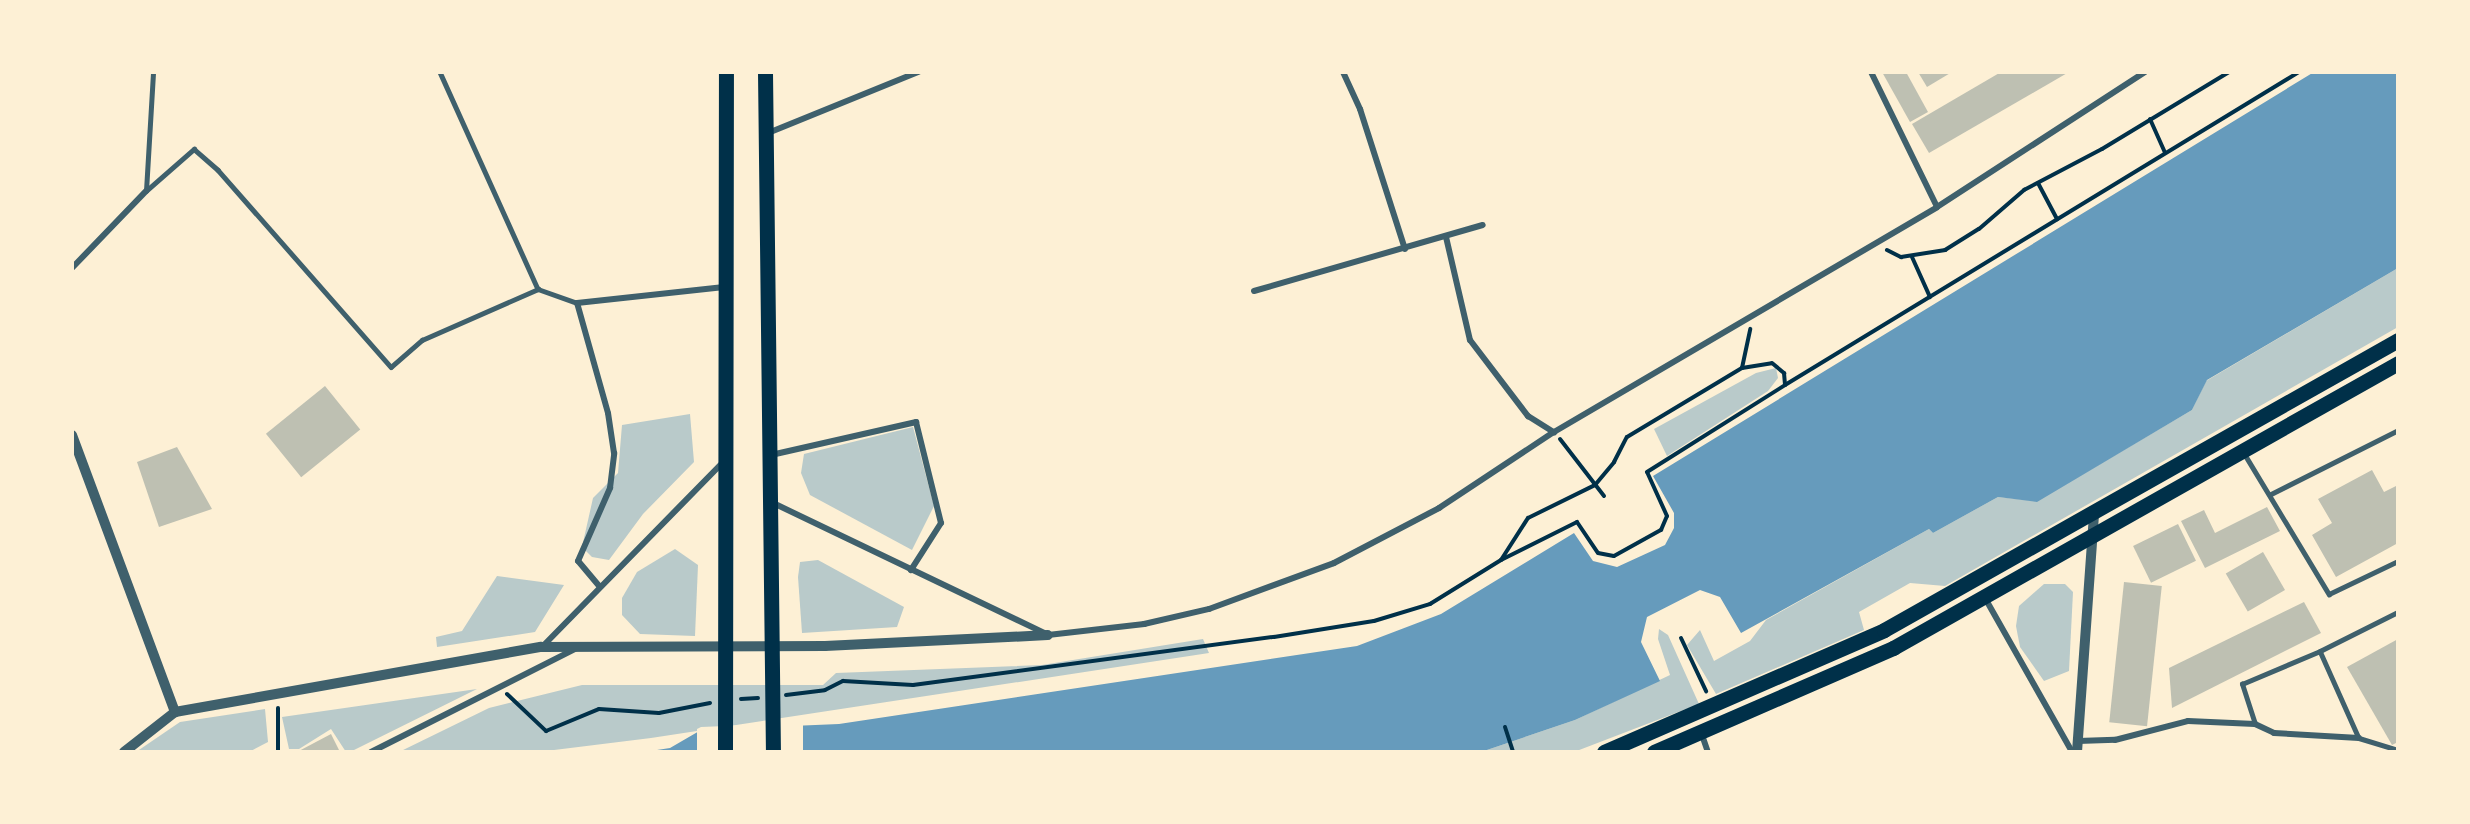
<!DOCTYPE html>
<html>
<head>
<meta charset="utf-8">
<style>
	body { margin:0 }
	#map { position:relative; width:2470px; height:824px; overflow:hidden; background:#fdf0d5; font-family:Montserrat,sans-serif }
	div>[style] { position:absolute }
	.green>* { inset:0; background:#b9caca }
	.water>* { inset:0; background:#669bbc }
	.pier>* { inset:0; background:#fdf0d5 }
	.building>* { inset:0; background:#bec0b2; transform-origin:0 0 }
	.path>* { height:4px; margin:-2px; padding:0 2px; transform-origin:2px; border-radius:2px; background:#003049 }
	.service>* { height:4.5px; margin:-2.25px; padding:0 2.25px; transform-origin:2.25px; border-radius:2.25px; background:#3f606c }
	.minor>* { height:6px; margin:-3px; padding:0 3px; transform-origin:3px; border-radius:3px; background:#3f606c }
	.tertiary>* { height:10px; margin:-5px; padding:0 5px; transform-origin:5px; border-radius:5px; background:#3f606c }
	.primary>* { height:15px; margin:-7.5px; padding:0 7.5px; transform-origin:7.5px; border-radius:7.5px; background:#003049 }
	span { translate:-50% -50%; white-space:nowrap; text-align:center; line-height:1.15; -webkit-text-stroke:5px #fdf0d5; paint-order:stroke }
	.frame { position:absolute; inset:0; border:74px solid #fdf0d5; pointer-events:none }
</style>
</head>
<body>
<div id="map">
	<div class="green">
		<div style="clip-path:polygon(2398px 268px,2398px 327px,1945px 586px,1910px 583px,1859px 612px,1864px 630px,1716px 694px,1687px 645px,1700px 630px,1714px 661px,1750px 641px,1766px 620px,1929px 529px,1933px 533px,1998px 497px,2037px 501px,2192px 410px,2206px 381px)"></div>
		<div style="clip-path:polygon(1776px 368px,1778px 378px,1768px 391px,1667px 456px,1654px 429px,1756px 373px)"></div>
		<div style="clip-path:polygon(690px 414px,694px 462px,643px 514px,609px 560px,592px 557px,582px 547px,593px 498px,618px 473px,622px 425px)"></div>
		<div style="clip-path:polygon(913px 427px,934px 506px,912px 550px,810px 495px,801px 473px,804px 454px)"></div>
		<div style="clip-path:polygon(675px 549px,698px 565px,695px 636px,640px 634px,622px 615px,622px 598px,637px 572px)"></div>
		<div style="clip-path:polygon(818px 560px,904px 607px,897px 627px,802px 633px,798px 577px,800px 562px)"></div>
		<div style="clip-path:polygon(497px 576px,564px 585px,535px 632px,437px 647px,436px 637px,462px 631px)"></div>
		<div style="clip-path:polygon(2044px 584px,2065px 584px,2073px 592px,2069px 671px,2044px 681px,2020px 647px,2016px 626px,2019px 606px)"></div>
		<div style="clip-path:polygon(1659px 629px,1668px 635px,1699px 704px,1574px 752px,1481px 752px,1575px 720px,1670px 675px,1658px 639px)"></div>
		<div style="clip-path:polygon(1203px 639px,1209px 653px,651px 738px,538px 752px,399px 752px,489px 708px,582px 685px,823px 685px,836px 673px,1042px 665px)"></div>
		<div style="clip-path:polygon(477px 689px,350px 752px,346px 752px,331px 729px,299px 749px,289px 749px,282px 717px)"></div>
		<div style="clip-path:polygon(265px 709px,268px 742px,249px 752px,136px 752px,180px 722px)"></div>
	</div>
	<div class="water">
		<div style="clip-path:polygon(2314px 72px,2398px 72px,2398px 268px,2207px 380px,2192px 410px,2037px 502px,1998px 497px,1933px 533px,1929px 529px,1741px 633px,1720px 597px,1700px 590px,1647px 617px,1641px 642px,1660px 681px,1575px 720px,1481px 752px,644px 752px,670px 748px,701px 730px,839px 724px,1357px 646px,1441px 614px,1574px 533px,1593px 561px,1617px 567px,1665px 545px,1674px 528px,1674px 513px,1653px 476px)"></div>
	</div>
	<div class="pier">
		<div style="clip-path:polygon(803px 723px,803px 752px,697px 752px,697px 729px,701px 727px)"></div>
	</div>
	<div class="building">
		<div style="clip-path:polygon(1882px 72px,1906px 72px,1928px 112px,1910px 122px)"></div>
		<div style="clip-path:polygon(1918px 72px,1952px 72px,1927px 87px)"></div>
		<div style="clip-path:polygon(2001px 72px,2069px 72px,1929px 153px,1912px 124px)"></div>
		<div style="left:325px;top:386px;width:56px;height:76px;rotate:51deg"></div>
		<div style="clip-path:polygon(177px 447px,212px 509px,159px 527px,137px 462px)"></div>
		<div style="clip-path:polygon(2372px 470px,2384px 492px,2398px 485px,2398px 543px,2336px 577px,2312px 535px,2332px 523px,2318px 499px)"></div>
		<div style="clip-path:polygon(2267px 507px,2280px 531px,2205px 568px,2181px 521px,2204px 510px,2215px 533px)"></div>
		<div style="left:2178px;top:524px;width:41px;height:50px;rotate:64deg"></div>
		<div style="left:2263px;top:552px;width:44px;height:43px;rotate:60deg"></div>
		<div style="left:2124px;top:582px;width:38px;height:141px;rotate:6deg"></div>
		<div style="clip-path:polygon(2304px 602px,2321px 633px,2172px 708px,2169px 668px)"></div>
		<div style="clip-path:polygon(2398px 639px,2398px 742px,2392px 745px,2347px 667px)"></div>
		<div style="clip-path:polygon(331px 734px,340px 752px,297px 752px)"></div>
	</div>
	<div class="path">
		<div style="left:2150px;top:119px;width:37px;rotate:66deg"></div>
		<div style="left:2038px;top:183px;width:41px;rotate:62.2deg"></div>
		<div style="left:1887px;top:250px;width:16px;rotate:27deg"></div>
		<div style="left:1901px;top:257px;width:45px;rotate:-9deg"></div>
		<div style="left:1945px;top:250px;width:40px;rotate:-32deg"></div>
		<div style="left:1979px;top:229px;width:60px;rotate:-40.9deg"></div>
		<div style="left:2024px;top:190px;width:88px;rotate:-27.7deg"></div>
		<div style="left:2102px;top:149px;width:149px;rotate:-31.2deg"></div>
		<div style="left:1912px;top:257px;width:44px;rotate:65.8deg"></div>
		<div style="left:1742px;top:368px;width:30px;rotate:-9deg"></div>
		<div style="left:1772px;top:363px;width:16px;rotate:40deg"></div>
		<div style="left:1784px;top:373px;width:12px;rotate:85deg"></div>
		<div style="left:1785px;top:385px;width:602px;rotate:-31.34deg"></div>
		<div style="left:1560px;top:439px;width:72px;rotate:52.3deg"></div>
		<div style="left:1501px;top:560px;width:85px;rotate:-26.6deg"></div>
		<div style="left:1577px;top:522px;width:37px;rotate:56deg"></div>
		<div style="left:1598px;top:553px;width:16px;rotate:11deg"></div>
		<div style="left:1614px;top:556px;width:54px;rotate:-29deg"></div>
		<div style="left:1661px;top:530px;width:15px;rotate:-67deg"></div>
		<div style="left:1667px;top:516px;width:48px;rotate:-114.4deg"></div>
		<div style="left:1647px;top:472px;width:163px;rotate:-32.2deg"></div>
		<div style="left:1681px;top:638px;width:59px;rotate:64.7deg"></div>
		<div style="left:507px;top:694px;width:54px;rotate:43.5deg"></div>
		<div style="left:546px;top:731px;width:57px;rotate:-22.5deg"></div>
		<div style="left:599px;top:709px;width:60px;rotate:3.8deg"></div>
		<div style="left:659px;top:713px;width:52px;rotate:-11.1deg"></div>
		<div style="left:786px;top:695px;width:39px;rotate:-7deg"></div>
		<div style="left:825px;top:690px;width:20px;rotate:-27deg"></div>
		<div style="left:843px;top:681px;width:70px;rotate:3.3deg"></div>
		<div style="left:913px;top:685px;width:364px;rotate:-7.6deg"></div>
		<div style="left:1274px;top:637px;width:101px;rotate:-9.1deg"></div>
		<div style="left:1374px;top:621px;width:59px;rotate:-16.9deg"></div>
		<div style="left:1430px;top:604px;width:84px;rotate:-31.8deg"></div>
		<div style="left:1501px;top:560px;width:50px;rotate:-57.3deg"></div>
		<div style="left:1528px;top:518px;width:75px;rotate:-26.2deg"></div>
		<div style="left:1595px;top:485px;width:30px;rotate:-50deg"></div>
		<div style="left:1614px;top:462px;width:28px;rotate:-63deg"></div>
		<div style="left:1627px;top:437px;width:134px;rotate:-31deg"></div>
		<div style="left:1742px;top:368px;width:40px;rotate:-78deg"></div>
		<div style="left:741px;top:699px;width:17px;rotate:-3deg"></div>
		<div style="left:278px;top:708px;width:44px;rotate:90deg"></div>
		<div style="left:1505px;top:727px;width:26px;rotate:72deg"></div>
	</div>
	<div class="service">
		<div style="left:440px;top:72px;width:238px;rotate:65.7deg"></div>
		<div style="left:146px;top:191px;width:64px;rotate:-41.2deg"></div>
		<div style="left:194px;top:149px;width:32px;rotate:41deg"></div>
		<div style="left:218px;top:170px;width:262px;rotate:48.7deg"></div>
		<div style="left:391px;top:367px;width:41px;rotate:-41.1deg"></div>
		<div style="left:422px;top:340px;width:127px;rotate:-23.7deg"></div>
		<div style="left:538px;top:289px;width:41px;rotate:19.7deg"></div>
		<div style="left:146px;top:191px;width:119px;rotate:-86.6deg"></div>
		<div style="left:2244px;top:453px;width:165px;rotate:58.9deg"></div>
		<div style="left:2329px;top:594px;width:76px;rotate:-25.6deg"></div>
		<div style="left:2271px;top:494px;width:142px;rotate:-26.7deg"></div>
		<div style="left:2320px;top:651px;width:87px;rotate:-26.6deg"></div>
		<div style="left:2255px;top:724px;width:42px;rotate:-108deg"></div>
		<div style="left:2242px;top:684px;width:85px;rotate:-22.9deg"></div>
		<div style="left:2320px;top:651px;width:95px;rotate:65.9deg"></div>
		<div style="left:2359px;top:738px;width:41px;rotate:17.1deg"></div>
	</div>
	<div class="minor">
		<div style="left:1343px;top:72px;width:41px;rotate:65.3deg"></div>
		<div style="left:1360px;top:109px;width:147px;rotate:72.2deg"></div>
		<div style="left:1871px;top:72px;width:150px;rotate:63.9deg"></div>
		<div style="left:768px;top:133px;width:162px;rotate:-22.1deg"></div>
		<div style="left:1446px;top:237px;width:106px;rotate:76.9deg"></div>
		<div style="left:1470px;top:340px;width:96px;rotate:52.7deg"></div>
		<div style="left:1528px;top:416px;width:31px;rotate:32deg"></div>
		<div style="left:72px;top:268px;width:107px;rotate:-46.1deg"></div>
		<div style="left:1254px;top:291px;width:238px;rotate:-16.1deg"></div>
		<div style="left:771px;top:455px;width:149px;rotate:-12.8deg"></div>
		<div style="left:916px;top:422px;width:104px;rotate:76.1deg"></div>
		<div style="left:941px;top:523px;width:56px;rotate:122.6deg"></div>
		<div style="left:771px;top:502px;width:307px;rotate:25.6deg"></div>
		<div style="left:1048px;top:635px;width:97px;rotate:-6.5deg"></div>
		<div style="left:1144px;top:624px;width:67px;rotate:-13deg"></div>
		<div style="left:1209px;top:609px;width:133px;rotate:-20.2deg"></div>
		<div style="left:1334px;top:563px;width:119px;rotate:-27.6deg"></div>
		<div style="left:1439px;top:508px;width:138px;rotate:-33.5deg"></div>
		<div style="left:1554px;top:432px;width:444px;rotate:-30.4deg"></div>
		<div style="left:1937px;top:207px;width:248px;rotate:-33deg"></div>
		<div style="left:600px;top:587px;width:34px;rotate:-130deg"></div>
		<div style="left:578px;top:561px;width:80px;rotate:-66.3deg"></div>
		<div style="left:610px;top:488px;width:35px;rotate:-83deg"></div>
		<div style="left:614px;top:453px;width:40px;rotate:-98.5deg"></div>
		<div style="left:608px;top:413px;width:114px;rotate:-105.7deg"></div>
		<div style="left:577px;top:303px;width:148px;rotate:-6.2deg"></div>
		<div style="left:1985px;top:598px;width:177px;rotate:60.5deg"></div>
		<div style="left:542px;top:647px;width:260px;rotate:-45.6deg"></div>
		<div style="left:1701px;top:732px;width:21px;rotate:71deg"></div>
		<div style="left:2078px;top:741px;width:37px;rotate:-2deg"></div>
		<div style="left:2115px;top:740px;width:75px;rotate:-14.6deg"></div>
		<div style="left:2188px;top:721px;width:67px;rotate:2.6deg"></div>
		<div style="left:2255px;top:724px;width:21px;rotate:25deg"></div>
		<div style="left:2274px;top:733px;width:85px;rotate:3.4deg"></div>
		<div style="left:371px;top:752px;width:231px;rotate:-26.8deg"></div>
	</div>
	<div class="tertiary">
		<div style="left:72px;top:435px;width:296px;rotate:69.6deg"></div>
		<div style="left:124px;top:752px;width:65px;rotate:-38.1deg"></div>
		<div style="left:175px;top:712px;width:372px;rotate:-10.1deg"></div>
		<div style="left:541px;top:647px;width:284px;rotate:-0.2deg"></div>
		<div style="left:825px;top:646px;width:223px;rotate:-2.8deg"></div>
		<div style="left:2077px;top:752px;width:240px;rotate:-85.9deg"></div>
	</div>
	<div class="primary">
		<div style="left:765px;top:72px;width:680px;rotate:89.33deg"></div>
		<div style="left:725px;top:752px;width:680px;rotate:-89.92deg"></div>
		<div style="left:1604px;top:752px;width:305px;rotate:-23.5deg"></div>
		<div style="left:1884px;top:630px;width:590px;rotate:-29.43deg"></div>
		<div style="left:1654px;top:752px;width:261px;rotate:-23.5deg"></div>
		<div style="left:1893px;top:648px;width:580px;rotate:-29.44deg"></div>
	</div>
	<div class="frame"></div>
</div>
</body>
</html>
